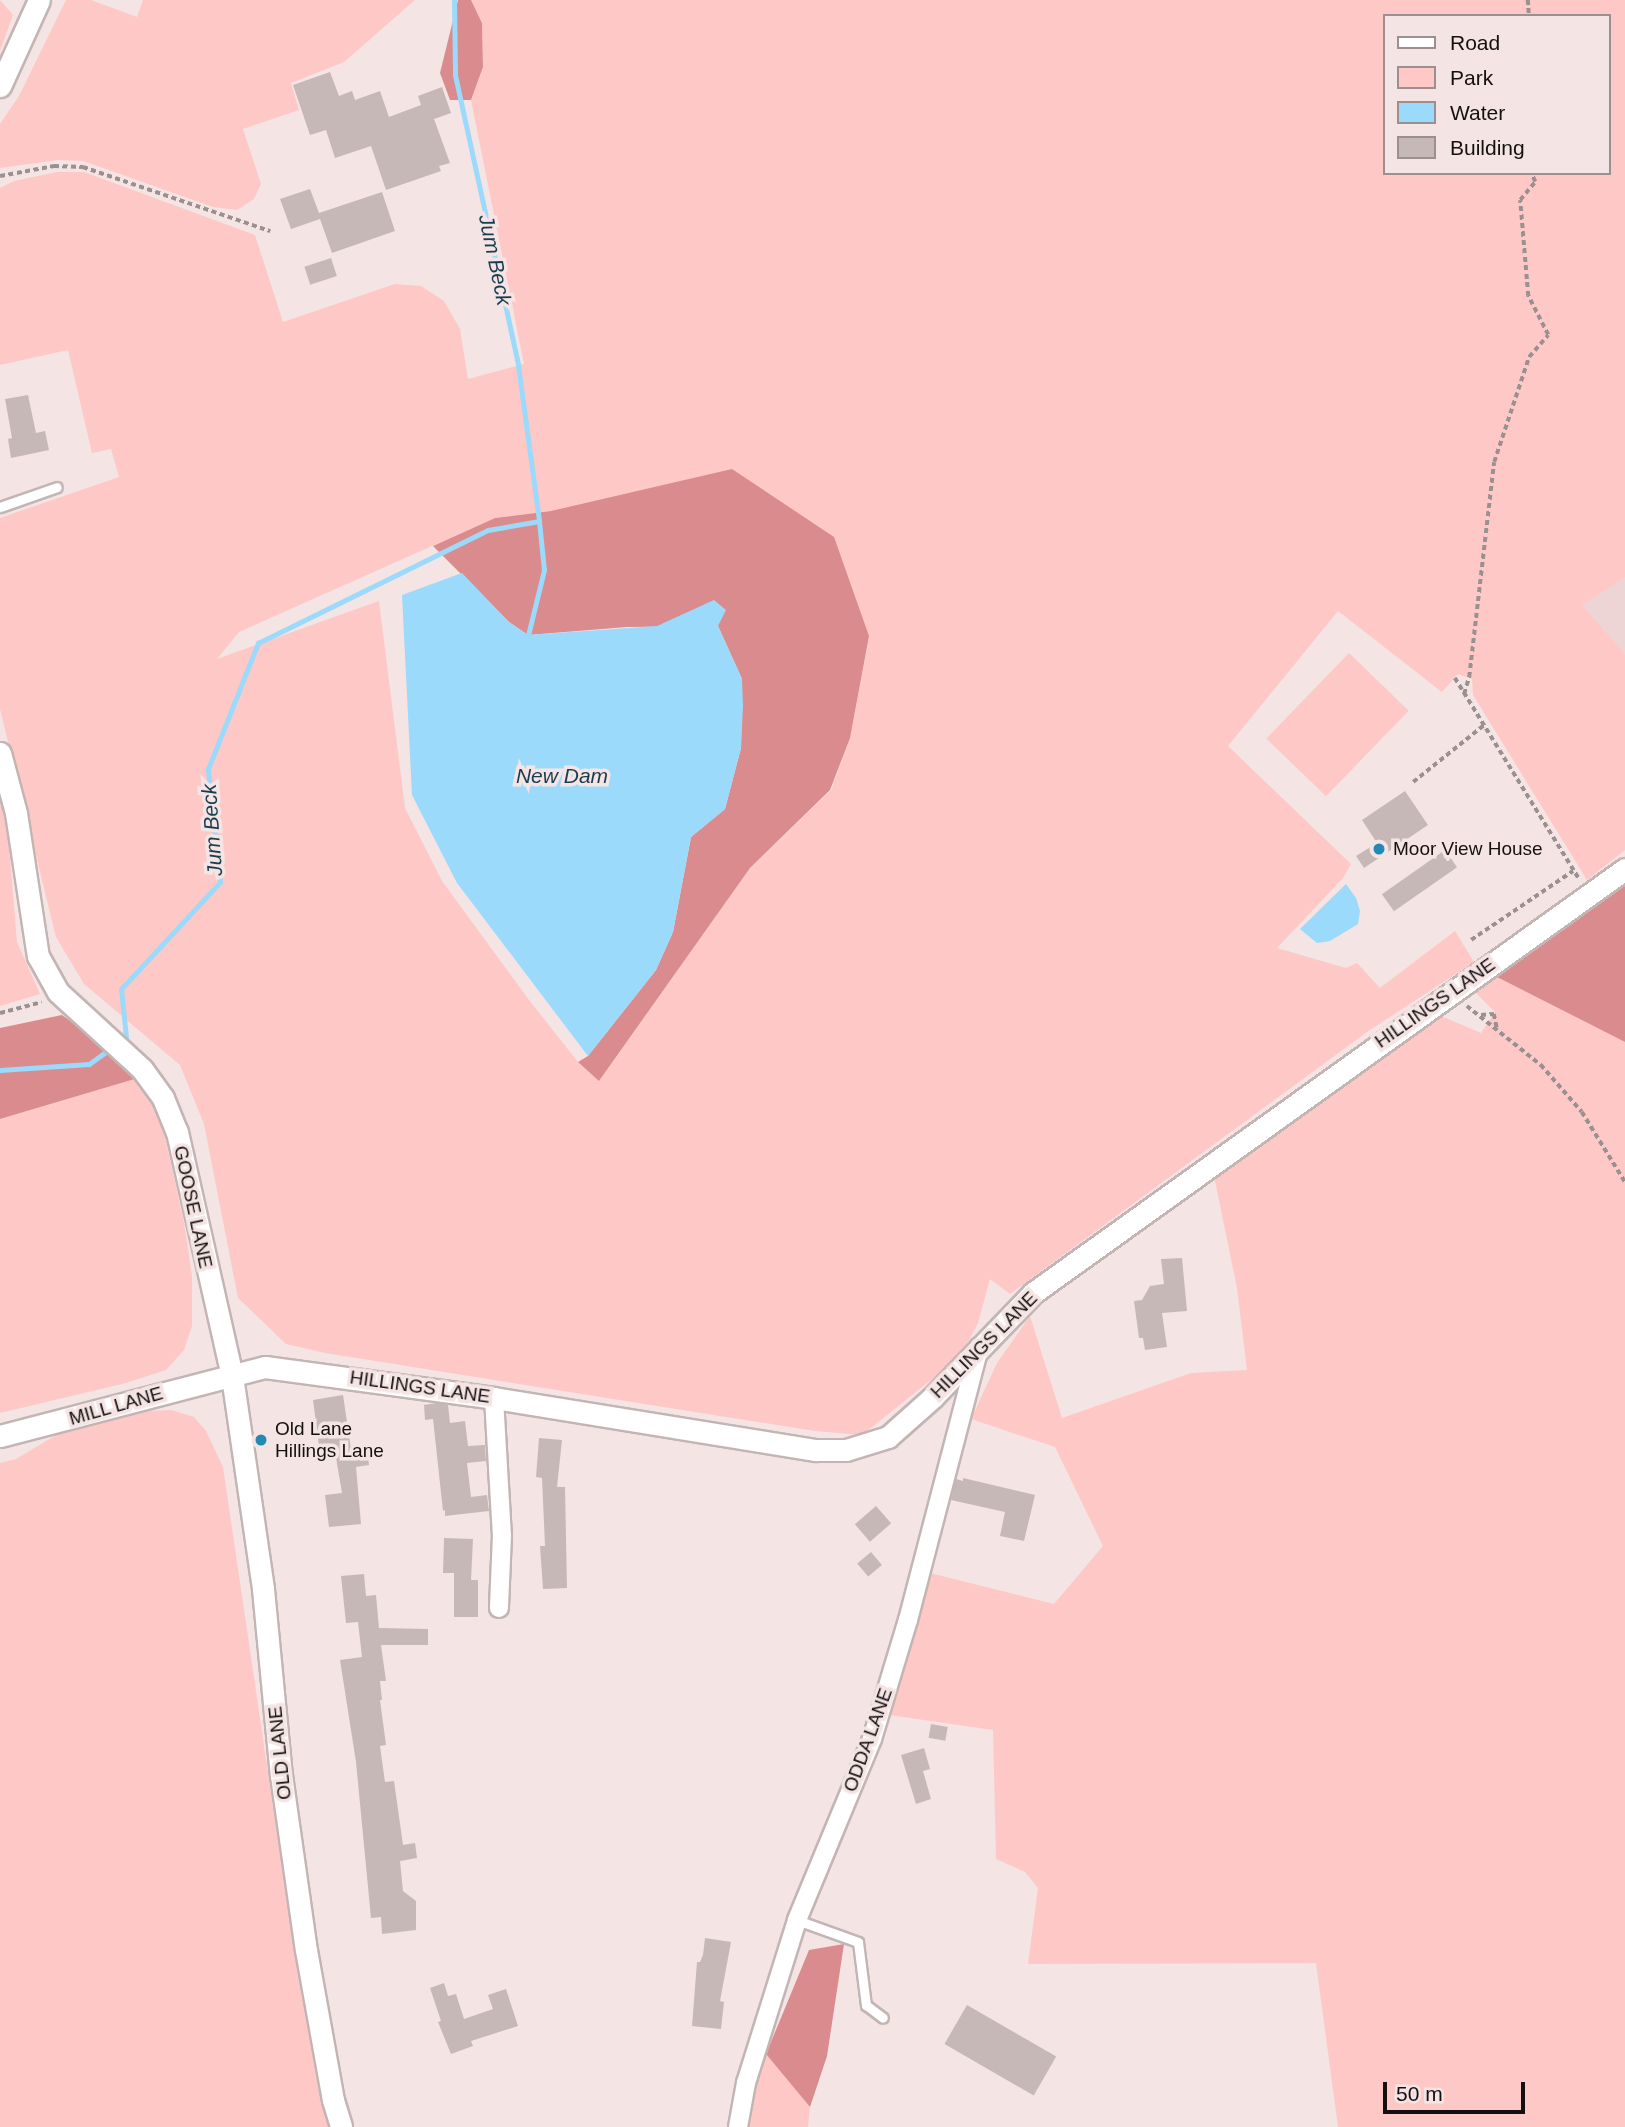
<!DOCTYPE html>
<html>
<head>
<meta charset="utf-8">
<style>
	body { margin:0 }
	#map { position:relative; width:1625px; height:2127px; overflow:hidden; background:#f4e4e4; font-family:Arial,sans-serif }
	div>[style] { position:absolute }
	.built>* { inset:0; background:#edd5d5 }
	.green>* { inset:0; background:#fec8c7; transform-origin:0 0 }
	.forest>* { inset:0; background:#da8b8d }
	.water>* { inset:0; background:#9bdafa }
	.stream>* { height:5px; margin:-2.5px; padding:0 2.5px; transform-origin:2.5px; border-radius:2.5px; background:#9bdafa }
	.building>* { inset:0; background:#c7b8b8; transform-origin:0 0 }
	.path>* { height:3.5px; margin-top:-1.75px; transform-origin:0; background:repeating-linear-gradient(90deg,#9b9090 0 5px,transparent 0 8.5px) }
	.roads { filter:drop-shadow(2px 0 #c3b5b4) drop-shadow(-2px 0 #c3b5b4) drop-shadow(0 2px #c3b5b4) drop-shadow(0 -2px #c3b5b4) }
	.service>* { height:9px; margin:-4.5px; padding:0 4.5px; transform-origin:4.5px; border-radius:4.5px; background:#fff }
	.minor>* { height:18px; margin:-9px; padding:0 9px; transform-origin:9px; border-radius:9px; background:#fff }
	.tertiary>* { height:21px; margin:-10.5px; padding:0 10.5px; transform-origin:10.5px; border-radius:10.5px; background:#fff }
	.dots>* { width:19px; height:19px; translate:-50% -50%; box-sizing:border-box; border:4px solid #f4e4e4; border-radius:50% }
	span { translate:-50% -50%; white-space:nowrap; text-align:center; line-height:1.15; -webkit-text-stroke:7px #f4e4e4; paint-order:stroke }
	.poi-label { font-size:19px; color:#151010 }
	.left { translate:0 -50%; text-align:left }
	.street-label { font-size:19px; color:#151010 }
	.water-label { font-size:21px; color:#193d4e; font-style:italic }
	.legend { position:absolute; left:1383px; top:14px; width:228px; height:161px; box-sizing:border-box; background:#f4e4e4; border:2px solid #9b8f8f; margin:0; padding:9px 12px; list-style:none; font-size:21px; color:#151010 }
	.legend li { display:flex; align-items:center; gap:14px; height:35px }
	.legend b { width:35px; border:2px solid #9b8f8f }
	.scale { position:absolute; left:1383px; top:2082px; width:142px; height:32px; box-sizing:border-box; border:4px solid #151010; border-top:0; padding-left:9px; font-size:21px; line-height:24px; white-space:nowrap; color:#151010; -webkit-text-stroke:5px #f4e4e4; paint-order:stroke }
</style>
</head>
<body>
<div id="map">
	<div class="built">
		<div style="clip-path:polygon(1625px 578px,1625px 654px,1581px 605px)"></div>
	</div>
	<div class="green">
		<div style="clip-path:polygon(0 0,13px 15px,0 51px)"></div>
		<div style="clip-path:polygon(66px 0,91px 0,137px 17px,143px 0,415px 0,344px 62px,291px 83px,299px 110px,243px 129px,261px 184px,254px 199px,237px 210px,213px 207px,83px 161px,58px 160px,0 168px,0 124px,19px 96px)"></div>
		<div style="clip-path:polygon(evenodd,471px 0,1625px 0,1625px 578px,1582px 605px,1625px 654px,1625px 850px,1587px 880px,1473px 695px,1472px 679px,1458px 674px,1442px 692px,1338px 611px,1228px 746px,1351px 864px,1343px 878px,1277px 948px,1346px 968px,1357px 963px,1380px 988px,1455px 931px,1474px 962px,1367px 1032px,1010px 1294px,990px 1279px,978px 1323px,967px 1344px,936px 1376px,862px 1435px,815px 1431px,325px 1353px,286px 1344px,238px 1298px,204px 1124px,180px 1065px,84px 984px,56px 937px,0 709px,0 518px,119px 477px,111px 449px,92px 453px,68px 350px,0 365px,0 188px,14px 181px,57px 172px,84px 172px,255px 235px,283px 322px,395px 284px,421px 286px,444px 301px,460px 329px,468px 379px,524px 364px,471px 100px,483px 67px,482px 23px,471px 0,1385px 16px,1609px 16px,1609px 173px,1385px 173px,1385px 16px,471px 0,551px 511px,869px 637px,850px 738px,831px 790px,750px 868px,600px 1080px,578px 1062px,529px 1000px,442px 881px,405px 808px,379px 601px,217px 659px,239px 632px,495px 518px,551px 511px)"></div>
		<div style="left:1349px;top:653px;width:83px;height:119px;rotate:44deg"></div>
		<div style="clip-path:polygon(0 797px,8px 834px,17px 942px,40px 994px,0 1006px)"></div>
		<div style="clip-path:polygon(1497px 977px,1625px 1042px,1625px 2127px,1338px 2127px,1316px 1963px,1028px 1964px,1038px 1888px,1025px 1872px,996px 1859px,993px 1730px,889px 1715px,930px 1573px,1054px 1604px,1103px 1546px,1055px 1447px,971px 1419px,997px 1363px,1030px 1316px,1062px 1418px,1191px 1373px,1247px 1370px,1237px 1288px,1214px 1176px,1441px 1016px,1481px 1033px,1495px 1012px,1476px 993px)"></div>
		<div style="clip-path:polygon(138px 1078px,157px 1102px,184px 1222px,192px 1276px,192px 1326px,184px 1350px,166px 1370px,126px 1383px,0 1413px,0 1119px)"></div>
		<div style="clip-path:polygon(171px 1410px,194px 1417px,206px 1431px,223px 1467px,298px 1976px,317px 2078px,330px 2127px,0 2127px,0 1463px,16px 1459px,58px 1434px,147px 1411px)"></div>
		<div style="clip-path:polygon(766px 2054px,810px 2107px,808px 2127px,743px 2127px)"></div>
	</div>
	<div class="forest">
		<div style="clip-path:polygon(458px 0,471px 0,482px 23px,483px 67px,471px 100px,450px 100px,440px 73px)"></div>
		<div style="clip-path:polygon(732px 469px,834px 537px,869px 636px,850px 738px,830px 790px,750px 868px,599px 1081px,578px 1062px,588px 1056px,656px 970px,673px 932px,691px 837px,725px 809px,741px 748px,742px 679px,718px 626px,627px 627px,528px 635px,509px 622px,433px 546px,495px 518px,551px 511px)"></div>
		<div style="clip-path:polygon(1625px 884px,1625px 1042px,1497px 977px)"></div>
		<div style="clip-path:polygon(62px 1015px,117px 1054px,138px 1078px,0 1119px,0 1028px)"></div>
		<div style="clip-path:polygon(844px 1944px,827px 2056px,810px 2107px,766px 2054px,809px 1950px)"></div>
	</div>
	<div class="water">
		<div style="clip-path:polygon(462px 573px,509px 622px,528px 635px,657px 626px,714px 600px,726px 610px,718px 626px,742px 679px,743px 706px,741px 748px,725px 809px,691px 837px,673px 932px,656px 970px,588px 1056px,457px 883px,412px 795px,402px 595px)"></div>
		<div style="clip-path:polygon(1346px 884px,1356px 898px,1360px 911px,1358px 924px,1330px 941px,1317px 943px,1300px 929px)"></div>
	</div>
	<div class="stream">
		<div style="left:454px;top:0;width:75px;rotate:89.2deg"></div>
		<div style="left:455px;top:75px;width:297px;rotate:77.7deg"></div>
		<div style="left:518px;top:365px;width:157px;rotate:82.3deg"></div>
		<div style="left:539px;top:521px;width:49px;rotate:84.2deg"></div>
		<div style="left:544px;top:570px;width:67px;rotate:103.8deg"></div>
		<div style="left:118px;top:1042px;width:9px;rotate:-32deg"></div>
		<div style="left:126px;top:1037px;width:48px;rotate:-95.9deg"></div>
		<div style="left:121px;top:989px;width:146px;rotate:-47.2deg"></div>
		<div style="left:220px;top:882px;width:114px;rotate:-96.1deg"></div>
		<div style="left:208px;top:769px;width:136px;rotate:-68.4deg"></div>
		<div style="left:258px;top:643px;width:256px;rotate:-26.2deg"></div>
		<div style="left:488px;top:530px;width:52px;rotate:-10deg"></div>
		<div style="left:0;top:1070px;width:89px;rotate:-3.9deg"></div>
		<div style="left:89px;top:1064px;width:27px;rotate:-36deg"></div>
	</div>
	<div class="building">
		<div style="clip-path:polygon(330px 72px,339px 96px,352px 91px,355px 100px,380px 91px,389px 117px,421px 105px,418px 96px,442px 87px,451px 113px,434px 119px,450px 163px,439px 166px,441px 171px,386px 190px,371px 146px,335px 158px,326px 130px,310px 135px,293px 85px)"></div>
		<div style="clip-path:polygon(310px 189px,319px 213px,382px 192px,395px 231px,332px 253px,320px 219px,291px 229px,280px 199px)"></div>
		<div style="left:331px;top:258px;width:19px;height:28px;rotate:72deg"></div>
		<div style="clip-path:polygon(28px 395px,36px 433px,45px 431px,49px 450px,11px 458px,8px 439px,12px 438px,5px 399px)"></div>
		<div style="clip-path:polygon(1405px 791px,1428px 825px,1364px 868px,1356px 856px,1377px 843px,1362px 820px)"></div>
		<div style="left:1445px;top:850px;width:21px;height:77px;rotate:55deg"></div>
		<div style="clip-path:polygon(1182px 1258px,1187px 1311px,1162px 1313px,1167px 1347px,1145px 1350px,1143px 1338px,1139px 1338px,1134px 1301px,1142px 1300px,1150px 1286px,1164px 1284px,1161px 1259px)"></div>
		<div style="clip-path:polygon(343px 1395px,351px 1449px,367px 1447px,369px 1465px,356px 1467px,361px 1524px,329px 1527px,325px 1495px,342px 1493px,335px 1452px,320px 1454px,313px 1400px)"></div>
		<div style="clip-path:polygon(437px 1403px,448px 1405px,450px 1423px,465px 1421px,468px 1446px,485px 1445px,486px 1461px,467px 1463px,471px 1497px,487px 1495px,489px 1511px,445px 1516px,445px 1510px,443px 1511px,433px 1419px,425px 1420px,424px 1405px)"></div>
		<div style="clip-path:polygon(539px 1438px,562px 1440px,557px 1487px,565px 1487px,567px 1588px,543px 1589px,540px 1546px,545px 1546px,542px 1478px,536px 1477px)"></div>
		<div style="clip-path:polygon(963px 1478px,1035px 1495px,1024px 1541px,1000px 1536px,1005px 1512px,951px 1500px,956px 1479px,963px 1481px)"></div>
		<div style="left:876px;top:1506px;width:23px;height:28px;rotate:49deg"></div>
		<div style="clip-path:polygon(444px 1538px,473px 1539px,471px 1580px,478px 1580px,478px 1617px,454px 1617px,454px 1573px,443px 1573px)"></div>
		<div style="left:871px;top:1552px;width:17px;height:18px;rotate:50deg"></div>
		<div style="clip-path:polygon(364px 1574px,366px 1596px,376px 1595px,379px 1628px,428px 1629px,428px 1645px,381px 1645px,386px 1681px,380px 1681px,382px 1700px,380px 1700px,386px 1745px,380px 1746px,385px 1782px,394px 1781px,403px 1845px,415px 1843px,417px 1858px,400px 1861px,403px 1891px,416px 1901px,416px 1930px,382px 1934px,381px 1917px,371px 1918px,356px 1762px,340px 1660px,362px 1657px,358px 1622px,346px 1623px,341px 1576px)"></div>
		<div style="left:931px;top:1724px;width:17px;height:14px;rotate:10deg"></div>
		<div style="clip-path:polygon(924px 1748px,930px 1769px,923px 1771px,931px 1799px,916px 1804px,901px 1755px)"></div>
		<div style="clip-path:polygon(705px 1938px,731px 1942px,720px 2001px,724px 2002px,721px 2029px,692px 2026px,697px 1962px,700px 1962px,703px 1955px)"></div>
		<div style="clip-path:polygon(444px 1983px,448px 1996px,456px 1994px,464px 2019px,493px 2009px,488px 1995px,506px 1989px,518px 2026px,471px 2041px,473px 2046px,451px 2054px,438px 2022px,441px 2021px,430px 1988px)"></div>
		<div style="left:967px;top:2005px;width:103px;height:45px;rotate:30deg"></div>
	</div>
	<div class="path">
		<div style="left:1528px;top:0;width:16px;rotate:86deg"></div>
		<div style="left:0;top:176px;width:55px;rotate:-10.5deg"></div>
		<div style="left:54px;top:166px;width:29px;rotate:2deg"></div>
		<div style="left:83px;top:167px;width:198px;rotate:18.9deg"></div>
		<div style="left:1455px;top:678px;width:236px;rotate:58.3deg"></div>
		<div style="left:1464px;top:694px;width:18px;rotate:-74deg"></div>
		<div style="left:1469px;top:677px;width:216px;rotate:-83.4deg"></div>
		<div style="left:1494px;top:462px;width:111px;rotate:-71.6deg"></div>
		<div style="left:1529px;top:357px;width:29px;rotate:-49deg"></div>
		<div style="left:1548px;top:335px;width:44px;rotate:-117.1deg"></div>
		<div style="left:1528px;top:296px;width:96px;rotate:-94.8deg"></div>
		<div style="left:1520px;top:200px;width:23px;rotate:-50deg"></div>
		<div style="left:1535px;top:182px;width:10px;rotate:-114deg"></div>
		<div style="left:1413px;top:782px;width:90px;rotate:-38.7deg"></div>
		<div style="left:1471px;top:940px;width:123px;rotate:-34.1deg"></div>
		<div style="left:1467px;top:1006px;width:95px;rotate:38.6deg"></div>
		<div style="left:1541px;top:1065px;width:62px;rotate:48.9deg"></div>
		<div style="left:1582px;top:1112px;width:82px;rotate:58.4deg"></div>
		<div style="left:0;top:1013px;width:43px;rotate:-14.7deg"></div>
		<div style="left:1481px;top:1015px;width:13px;rotate:-4deg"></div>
		<div style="left:1494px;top:1014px;width:14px;rotate:78deg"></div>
	</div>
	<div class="roads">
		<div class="service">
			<div style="left:0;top:507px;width:60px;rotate:-19.3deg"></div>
			<div style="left:797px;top:1920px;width:65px;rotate:19.8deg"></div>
			<div style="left:858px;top:1942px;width:64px;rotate:82.8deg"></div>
			<div style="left:866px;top:2005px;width:21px;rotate:37deg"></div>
		</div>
		<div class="minor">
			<div style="left:494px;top:1398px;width:137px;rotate:86.7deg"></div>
			<div style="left:502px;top:1535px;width:73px;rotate:92.4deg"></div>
			<div style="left:738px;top:2127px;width:45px;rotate:-79.7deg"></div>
			<div style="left:746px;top:2083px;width:171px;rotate:-72.6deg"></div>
			<div style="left:797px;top:1920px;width:196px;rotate:-67.5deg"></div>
			<div style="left:872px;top:1739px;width:124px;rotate:-73.2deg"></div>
			<div style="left:908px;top:1620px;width:282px;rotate:-75.4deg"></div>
		</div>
		<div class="tertiary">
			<div style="left:0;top:86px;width:94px;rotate:-65.6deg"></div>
			<div style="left:0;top:753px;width:62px;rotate:75.1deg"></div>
			<div style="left:16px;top:813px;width:145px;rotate:81.3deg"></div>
			<div style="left:38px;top:956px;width:41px;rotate:60.9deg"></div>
			<div style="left:58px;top:992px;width:114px;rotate:42.5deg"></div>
			<div style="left:142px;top:1069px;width:36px;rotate:54deg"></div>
			<div style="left:163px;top:1098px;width:37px;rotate:68deg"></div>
			<div style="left:177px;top:1132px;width:250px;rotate:77.3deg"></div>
			<div style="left:232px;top:1376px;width:215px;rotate:81.7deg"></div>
			<div style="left:263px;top:1589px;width:187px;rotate:84.5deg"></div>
			<div style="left:281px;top:1775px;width:177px;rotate:81.9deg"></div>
			<div style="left:306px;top:1950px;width:152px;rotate:79.8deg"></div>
			<div style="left:333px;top:2100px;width:28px;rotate:73deg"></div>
			<div style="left:0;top:1436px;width:274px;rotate:-14.6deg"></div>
			<div style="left:265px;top:1367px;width:231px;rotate:7.7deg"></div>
			<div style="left:494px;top:1398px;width:326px;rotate:9.2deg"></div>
			<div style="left:816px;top:1450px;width:30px"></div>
			<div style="left:846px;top:1450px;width:44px;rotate:-17.2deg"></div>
			<div style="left:888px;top:1437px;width:60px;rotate:-41.6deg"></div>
			<div style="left:933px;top:1397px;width:144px;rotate:-46.1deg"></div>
			<div style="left:1033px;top:1293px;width:728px;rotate:-35.61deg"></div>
		</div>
	</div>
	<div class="dots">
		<div style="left:1379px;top:849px;background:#248ab3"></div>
		<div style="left:261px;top:1440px;background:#248ab3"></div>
	</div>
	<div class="poi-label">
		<span class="left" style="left:1393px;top:849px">Moor View House</span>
		<span class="left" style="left:275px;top:1440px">Old Lane<br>Hillings Lane</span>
	</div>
	<div class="street-label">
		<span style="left:1435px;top:1003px;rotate:-35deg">HILLINGS LANE</span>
		<span style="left:193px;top:1207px;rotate:78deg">GOOSE LANE</span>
		<span style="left:984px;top:1345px;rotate:-45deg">HILLINGS LANE</span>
		<span style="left:420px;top:1387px;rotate:8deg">HILLINGS LANE</span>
		<span style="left:116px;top:1406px;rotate:-16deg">MILL LANE</span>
		<span style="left:868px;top:1740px;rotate:-70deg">ODDA LANE</span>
		<span style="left:280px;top:1753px;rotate:-96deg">OLD LANE</span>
	</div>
	<div class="water-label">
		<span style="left:495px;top:260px;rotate:78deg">Jum Beck</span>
		<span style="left:562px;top:776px">New Dam</span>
		<span style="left:212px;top:830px;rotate:-94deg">Jum Beck</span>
	</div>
	<ul class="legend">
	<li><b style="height:9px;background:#fff"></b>Road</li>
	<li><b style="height:19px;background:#fec8c7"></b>Park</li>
	<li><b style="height:19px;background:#9bdafa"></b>Water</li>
	<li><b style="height:19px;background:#c7b8b8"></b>Building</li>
	</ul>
	<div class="scale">50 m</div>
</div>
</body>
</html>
